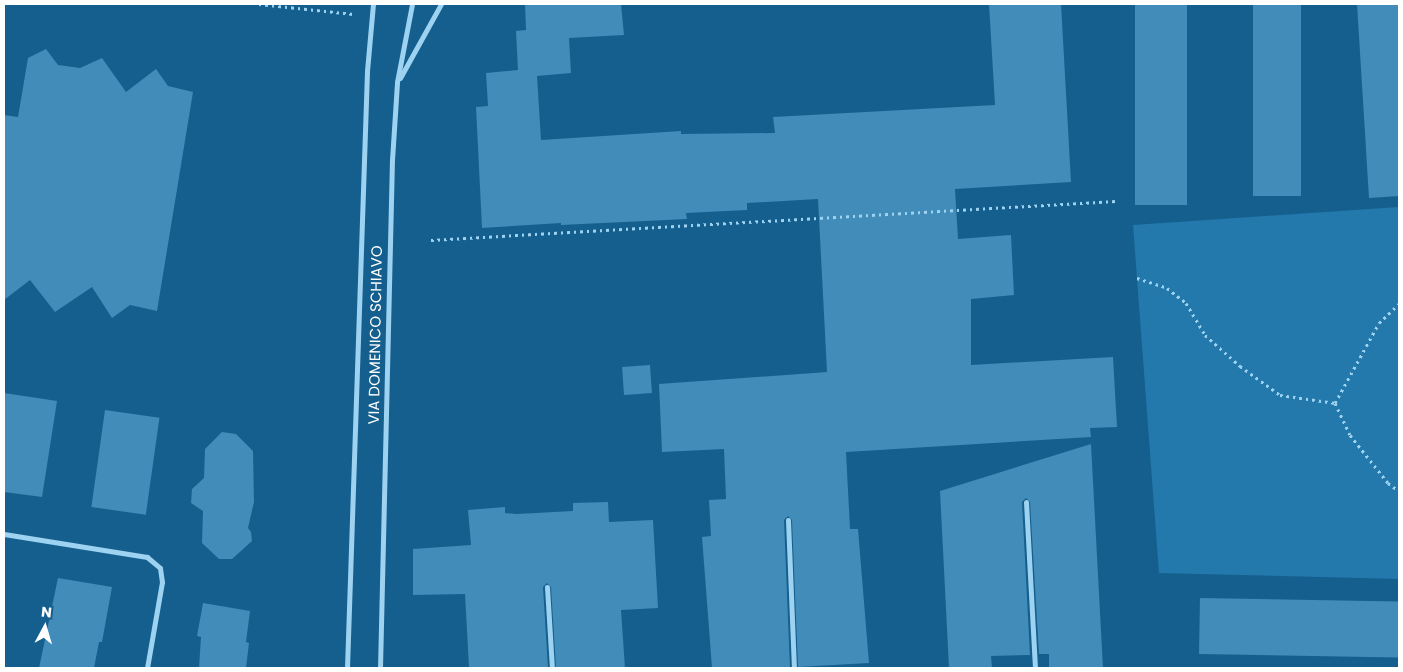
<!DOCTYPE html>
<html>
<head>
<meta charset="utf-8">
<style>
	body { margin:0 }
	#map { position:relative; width:1403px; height:672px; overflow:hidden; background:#145f8e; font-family:Poppins,sans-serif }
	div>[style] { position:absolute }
	.green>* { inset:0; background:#2379ab }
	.building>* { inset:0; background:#418cb8; transform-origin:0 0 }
	.path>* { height:3px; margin-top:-1.5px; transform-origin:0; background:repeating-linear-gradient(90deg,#9ed2f1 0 2.5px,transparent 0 6.5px) }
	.street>* { height:5px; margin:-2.5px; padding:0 2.5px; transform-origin:2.5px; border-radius:2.5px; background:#9ed2f1 }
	span { translate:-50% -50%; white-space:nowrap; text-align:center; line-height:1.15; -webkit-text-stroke:4.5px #145f8e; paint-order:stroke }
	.street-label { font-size:15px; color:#fff }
	.frame { position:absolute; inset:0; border:5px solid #fff; pointer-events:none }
	.north { position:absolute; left:20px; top:602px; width:50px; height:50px; -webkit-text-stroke:4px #145f8e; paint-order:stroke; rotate:6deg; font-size:14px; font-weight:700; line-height:20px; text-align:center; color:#fff }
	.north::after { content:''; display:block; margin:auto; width:18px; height:22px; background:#fff; clip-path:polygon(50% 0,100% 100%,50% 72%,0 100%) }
</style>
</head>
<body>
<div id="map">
	<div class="green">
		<div style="clip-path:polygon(1399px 207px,1399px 579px,1159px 573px,1133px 225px)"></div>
	</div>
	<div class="building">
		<div style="clip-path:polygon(525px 4px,621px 4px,624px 35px,569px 38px,571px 73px,537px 76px,541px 140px,681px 131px,681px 134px,775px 133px,773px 117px,995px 105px,989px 4px,1061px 4px,1071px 182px,955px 189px,958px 239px,1011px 235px,1014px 295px,971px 299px,971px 365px,1113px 357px,1117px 427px,1090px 428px,1091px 437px,846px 452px,850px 529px,858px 529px,869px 663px,798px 667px,792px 520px,788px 516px,784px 520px,790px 668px,712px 668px,702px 537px,711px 536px,709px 500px,726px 499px,724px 449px,662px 452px,659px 384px,827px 372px,818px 199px,747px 203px,747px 210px,686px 213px,687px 219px,561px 225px,561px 223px,482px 228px,476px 107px,488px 106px,486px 73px,518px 70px,516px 31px,526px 30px)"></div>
		<div style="left:1135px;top:4px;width:52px;height:201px"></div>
		<div style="left:1253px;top:4px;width:48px;height:192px"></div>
		<div style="clip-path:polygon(1357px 4px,1399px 4px,1399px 196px,1369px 198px)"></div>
		<div style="clip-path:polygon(46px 49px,58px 65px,80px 68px,102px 58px,126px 92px,156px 69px,168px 86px,193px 92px,157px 311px,130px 305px,112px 318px,92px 287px,55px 312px,30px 280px,4px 300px,4px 115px,18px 117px,28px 58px)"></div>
		<div style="left:650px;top:365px;width:28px;height:28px;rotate:86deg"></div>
		<div style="clip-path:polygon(4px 393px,57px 401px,42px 497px,4px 492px)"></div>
		<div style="left:105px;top:410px;width:55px;height:98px;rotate:8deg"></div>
		<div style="clip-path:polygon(222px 432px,236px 434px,253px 451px,254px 502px,248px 528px,251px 532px,252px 541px,232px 559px,219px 559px,202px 543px,203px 511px,191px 503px,192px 489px,204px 478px,205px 449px)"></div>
		<div style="clip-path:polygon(1091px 444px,1103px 668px,1049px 668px,1049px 654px,1039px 654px,1030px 502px,1026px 498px,1022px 502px,1030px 655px,991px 656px,992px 668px,949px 668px,940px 491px)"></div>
		<div style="clip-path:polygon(608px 502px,609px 522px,653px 520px,658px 608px,621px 610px,625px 668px,556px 668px,551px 587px,547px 583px,543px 587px,548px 668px,469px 668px,465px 594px,413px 595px,413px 549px,471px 545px,468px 510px,505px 507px,505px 513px,517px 514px,573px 511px,573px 503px)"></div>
		<div style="clip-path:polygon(58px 578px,112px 587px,102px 642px,99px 642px,94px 668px,39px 668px)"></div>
		<div style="left:1200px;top:598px;width:199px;height:56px;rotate:1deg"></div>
		<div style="clip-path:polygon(203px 603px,250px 611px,246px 642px,249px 643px,246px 668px,199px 668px,201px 637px,197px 636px)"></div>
	</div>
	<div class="path">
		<div style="left:259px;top:4px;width:95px;rotate:6.1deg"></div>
		<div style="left:431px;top:240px;width:686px;rotate:-3.26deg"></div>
		<div style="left:1137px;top:278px;width:32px;rotate:18deg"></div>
		<div style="left:1167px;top:288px;width:24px;rotate:38deg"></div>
		<div style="left:1186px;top:303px;width:37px;rotate:59deg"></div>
		<div style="left:1205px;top:335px;width:47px;rotate:41.5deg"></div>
		<div style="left:1240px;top:366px;width:49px;rotate:35.9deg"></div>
		<div style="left:1280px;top:395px;width:56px;rotate:8.3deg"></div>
		<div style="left:1335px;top:403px;width:35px;rotate:65deg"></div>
		<div style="left:1350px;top:435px;width:61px;rotate:51.6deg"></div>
		<div style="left:1388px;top:483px;width:14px;rotate:36deg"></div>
		<div style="left:1335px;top:403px;width:91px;rotate:-61.2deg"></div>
		<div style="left:1379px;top:323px;width:28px;rotate:-44deg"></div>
	</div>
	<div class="street">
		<div style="left:400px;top:78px;width:85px;rotate:-61deg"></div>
		<div style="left:1026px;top:502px;width:166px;rotate:86.9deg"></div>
		<div style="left:788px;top:520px;width:148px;rotate:87.7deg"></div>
		<div style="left:4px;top:534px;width:145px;rotate:9.1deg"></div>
		<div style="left:147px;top:557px;width:17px;rotate:40deg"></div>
		<div style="left:160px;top:568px;width:14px;rotate:82deg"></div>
		<div style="left:162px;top:582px;width:87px;rotate:99.9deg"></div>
		<div style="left:547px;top:587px;width:81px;rotate:86.5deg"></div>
		<div style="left:347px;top:668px;width:597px;rotate:-88.08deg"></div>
		<div style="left:367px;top:71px;width:67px;rotate:-84.9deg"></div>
		<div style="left:380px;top:668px;width:508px;rotate:-88.65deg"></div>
		<div style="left:392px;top:160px;width:78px;rotate:-86.3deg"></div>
		<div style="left:397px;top:82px;width:79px;rotate:-79.1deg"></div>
	</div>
	<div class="street-label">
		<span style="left:375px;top:335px;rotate:-89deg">VIA DOMENICO SCHIAVO</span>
	</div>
	<div class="frame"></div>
	<div class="north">N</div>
</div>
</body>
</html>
